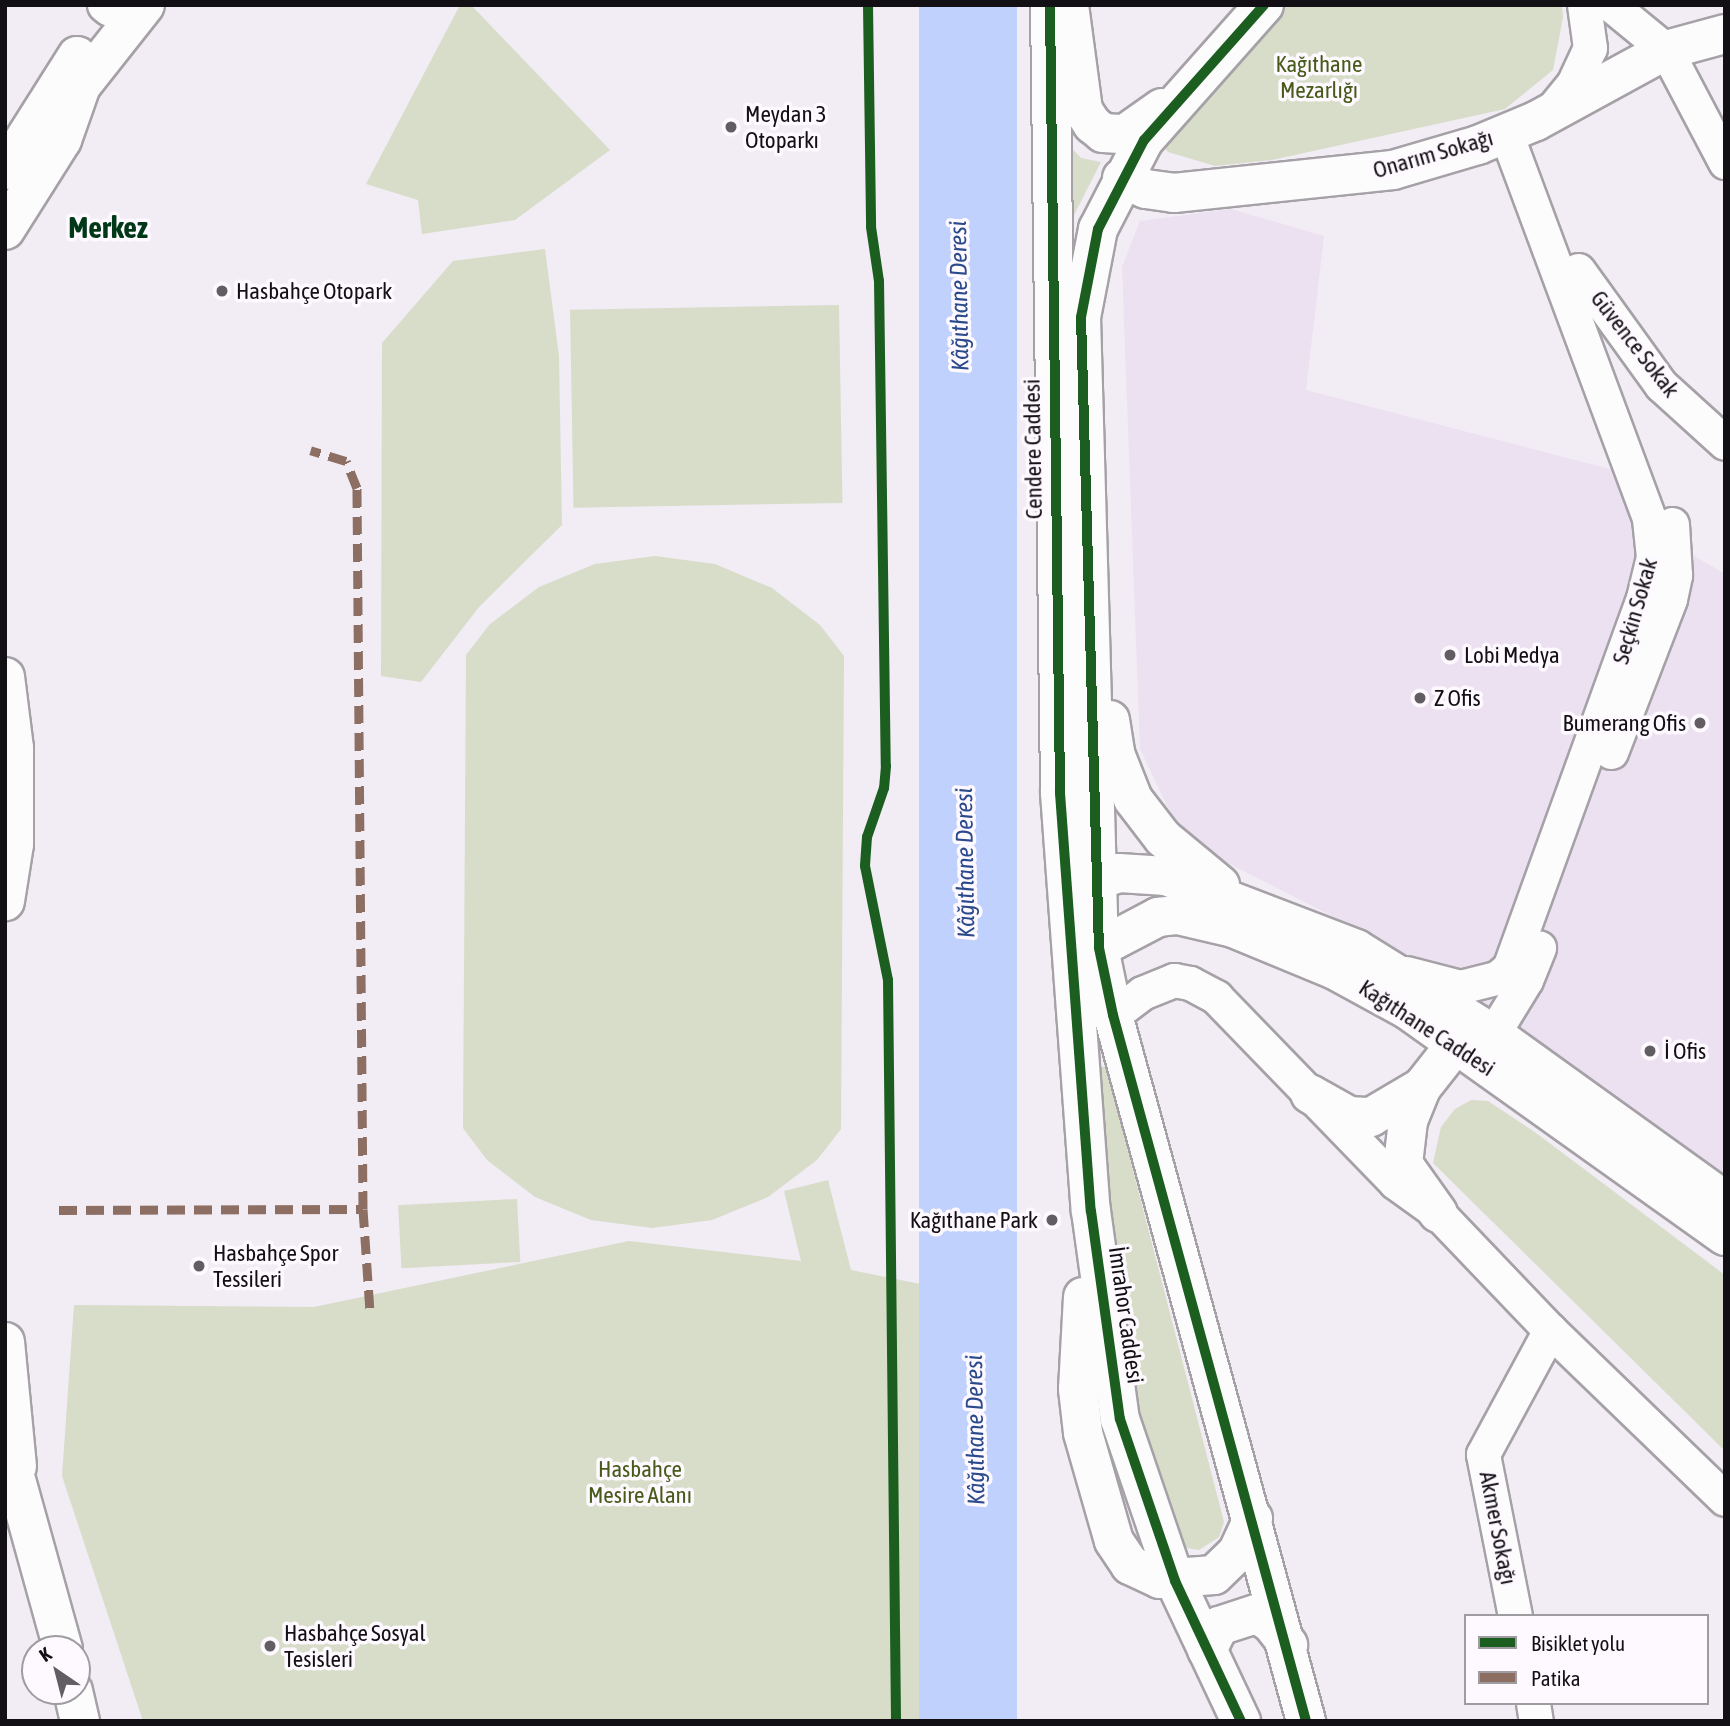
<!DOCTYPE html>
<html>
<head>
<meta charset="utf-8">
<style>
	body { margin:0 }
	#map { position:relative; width:1730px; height:1726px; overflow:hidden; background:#f2ecf4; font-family:"Asap Condensed",sans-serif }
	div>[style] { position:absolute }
	.built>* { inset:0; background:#ece1f1 }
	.green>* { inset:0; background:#d7ddc9; transform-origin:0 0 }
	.water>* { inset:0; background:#bfd1fc; transform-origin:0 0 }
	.roads { filter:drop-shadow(2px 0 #a5a1a7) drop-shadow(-2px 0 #a5a1a7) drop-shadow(0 2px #a5a1a7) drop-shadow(0 -2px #a5a1a7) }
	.minor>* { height:33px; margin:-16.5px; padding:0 16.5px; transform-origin:16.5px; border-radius:16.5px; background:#fdfcfd }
	.major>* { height:38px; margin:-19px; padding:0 19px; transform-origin:19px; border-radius:19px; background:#fdfcfd }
	.quiet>* { height:9px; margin-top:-4.5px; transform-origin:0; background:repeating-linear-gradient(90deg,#8d6e63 0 18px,transparent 0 27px) }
	.cycleway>* { height:10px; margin:-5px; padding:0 5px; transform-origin:5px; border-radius:5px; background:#1b5e20 }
	.dots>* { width:19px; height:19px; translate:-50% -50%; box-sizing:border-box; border:4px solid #fdf9ff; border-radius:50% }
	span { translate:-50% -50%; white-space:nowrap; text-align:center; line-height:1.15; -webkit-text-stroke:7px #fdf9ff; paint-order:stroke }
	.park-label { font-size:23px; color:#475a19 }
	.poi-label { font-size:23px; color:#131015 }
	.left { translate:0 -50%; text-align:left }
	.right { translate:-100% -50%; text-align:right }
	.street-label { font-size:23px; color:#131015 }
	.water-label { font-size:24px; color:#2a4a8c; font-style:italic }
	.district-label { font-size:30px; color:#013918; font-weight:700 }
	.frame { position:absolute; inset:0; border:7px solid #131015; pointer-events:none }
	.legend { position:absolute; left:1464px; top:1614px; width:245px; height:91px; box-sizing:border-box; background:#fdf9ff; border:2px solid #9f9ca1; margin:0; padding:9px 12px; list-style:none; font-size:21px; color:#131015 }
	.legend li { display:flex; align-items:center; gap:14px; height:35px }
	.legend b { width:35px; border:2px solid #9f9ca1 }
	.north { position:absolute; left:21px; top:1635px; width:70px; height:70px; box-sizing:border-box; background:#fdf9ff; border:2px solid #9f9ca1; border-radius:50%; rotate:325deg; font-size:19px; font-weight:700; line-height:28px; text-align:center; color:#131015 }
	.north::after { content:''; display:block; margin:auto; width:24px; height:32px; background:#615d63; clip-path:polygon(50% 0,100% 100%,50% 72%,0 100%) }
</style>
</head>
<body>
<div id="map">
	<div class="built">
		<div style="clip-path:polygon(1231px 209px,1324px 236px,1306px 390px,1633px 475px,1696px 557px,1725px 574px,1725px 1178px,1477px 1001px,1332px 916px,1184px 841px,1140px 749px,1122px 267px,1140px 221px)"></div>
	</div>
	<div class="green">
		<div style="clip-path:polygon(460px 5px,471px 5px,610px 150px,515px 220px,422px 234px,418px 200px,366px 184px)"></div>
		<div style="clip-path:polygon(1287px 5px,1562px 5px,1563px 17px,1553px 70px,1505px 109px,1272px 160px,1215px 166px,1168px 152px,1160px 142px)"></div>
		<div style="clip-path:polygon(1067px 143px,1081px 158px,1101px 162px,1070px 223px)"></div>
		<div style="clip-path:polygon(545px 249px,559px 356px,562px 525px,479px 607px,421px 682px,381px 676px,382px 343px,453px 261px)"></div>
		<div style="left:839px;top:305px;width:198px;height:269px;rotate:89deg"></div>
		<div style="clip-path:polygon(655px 556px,715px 564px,772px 588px,820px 625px,844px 656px,841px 1129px,817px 1160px,768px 1197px,712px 1220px,652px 1228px,591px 1220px,535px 1197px,487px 1160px,463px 1128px,466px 655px,490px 624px,539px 587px,595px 564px)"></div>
		<div style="clip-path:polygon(1106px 1066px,1224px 1522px,1219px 1537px,1199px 1550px,1181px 1547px,1139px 1419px,1111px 1218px,1099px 1068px)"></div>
		<div style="clip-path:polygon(1471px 1100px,1488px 1101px,1536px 1133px,1725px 1275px,1725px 1451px,1433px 1163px,1441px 1127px,1455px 1109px)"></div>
		<div style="clip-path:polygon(828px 1180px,851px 1270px,935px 1287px,940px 1721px,143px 1721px,62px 1476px,74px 1305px,314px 1307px,629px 1241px,801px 1261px,784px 1191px)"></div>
		<div style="left:517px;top:1199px;width:63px;height:119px;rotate:87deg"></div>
	</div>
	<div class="water">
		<div style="left:919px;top:5px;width:98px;height:1716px"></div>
	</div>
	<div class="roads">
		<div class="minor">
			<div style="left:104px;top:5px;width:6px;rotate:39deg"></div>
			<div style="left:1611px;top:5px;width:71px;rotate:39.3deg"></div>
			<div style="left:1666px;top:50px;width:127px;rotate:62.2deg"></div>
			<div style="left:1550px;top:112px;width:36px;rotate:-51deg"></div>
			<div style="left:1573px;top:84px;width:40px;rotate:-65deg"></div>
			<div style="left:1590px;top:48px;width:43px;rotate:-97.9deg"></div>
			<div style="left:1578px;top:270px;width:142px;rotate:54.2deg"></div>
			<div style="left:1661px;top:385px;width:86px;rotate:42.2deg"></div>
			<div style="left:1611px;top:752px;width:164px;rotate:-68.9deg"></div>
			<div style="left:1670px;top:599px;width:25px;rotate:-78deg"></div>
			<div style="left:1675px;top:575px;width:51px;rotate:-93.4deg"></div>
			<div style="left:1406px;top:973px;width:56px;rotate:14.5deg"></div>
			<div style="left:1460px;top:987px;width:38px;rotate:-14deg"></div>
			<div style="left:1497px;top:978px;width:16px;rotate:-40deg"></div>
			<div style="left:1509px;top:968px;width:394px;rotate:-70.1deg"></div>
			<div style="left:1643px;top:598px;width:42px;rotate:-76.3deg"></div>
			<div style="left:1653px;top:557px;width:39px;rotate:-96deg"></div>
			<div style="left:1649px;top:518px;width:411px;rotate:-110.4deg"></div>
			<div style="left:1113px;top:1015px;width:36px;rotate:-37deg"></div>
			<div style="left:1142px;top:993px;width:35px;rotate:-22deg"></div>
			<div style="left:1174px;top:980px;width:16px;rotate:11deg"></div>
			<div style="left:1190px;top:983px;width:30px;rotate:28deg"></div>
			<div style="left:1216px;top:997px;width:257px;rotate:45.9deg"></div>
			<div style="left:1395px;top:1182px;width:53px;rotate:35.8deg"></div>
			<div style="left:1438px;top:1213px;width:162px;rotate:46.3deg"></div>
			<div style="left:1550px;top:1330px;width:243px;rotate:44deg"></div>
			<div style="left:1493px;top:1034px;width:63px;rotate:-58.6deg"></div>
			<div style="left:1526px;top:980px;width:35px;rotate:-68deg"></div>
			<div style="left:1515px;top:1616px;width:165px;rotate:-101.2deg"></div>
			<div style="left:1483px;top:1454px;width:141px;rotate:-61.6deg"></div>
			<div style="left:1533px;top:1703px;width:18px;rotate:81deg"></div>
		</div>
		<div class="major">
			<div style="left:1050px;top:5px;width:788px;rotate:89.27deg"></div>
			<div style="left:1060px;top:793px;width:419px;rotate:85.8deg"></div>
			<div style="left:1091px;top:1211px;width:210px;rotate:82.1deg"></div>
			<div style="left:1120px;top:1419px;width:171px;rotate:71.2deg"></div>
			<div style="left:1175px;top:1581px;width:155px;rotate:64.8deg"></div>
			<div style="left:1069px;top:5px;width:106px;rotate:82.4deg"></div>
			<div style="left:1083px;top:110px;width:17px;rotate:57deg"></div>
			<div style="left:1092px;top:124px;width:14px;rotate:39deg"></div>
			<div style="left:1103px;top:133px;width:22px;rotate:3deg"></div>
			<div style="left:1125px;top:134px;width:45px;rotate:-35.1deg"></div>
			<div style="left:1264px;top:5px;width:181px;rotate:131.6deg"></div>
			<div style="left:1144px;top:140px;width:100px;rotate:117.3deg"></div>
			<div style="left:1098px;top:229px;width:90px;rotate:100.9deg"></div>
			<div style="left:1081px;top:317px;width:631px;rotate:88.37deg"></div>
			<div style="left:1099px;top:948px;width:68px;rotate:78.2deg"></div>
			<div style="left:1113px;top:1015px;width:732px;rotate:74.71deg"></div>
			<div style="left:5px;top:170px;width:135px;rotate:-57.7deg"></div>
			<div style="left:1122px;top:178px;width:26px;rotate:25deg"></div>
			<div style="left:1146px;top:189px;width:28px;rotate:8deg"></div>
			<div style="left:1174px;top:193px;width:220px;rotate:-6deg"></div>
			<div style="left:1393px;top:170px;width:89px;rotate:-16.4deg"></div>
			<div style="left:1478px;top:145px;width:63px;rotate:-22.5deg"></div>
			<div style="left:1536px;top:121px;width:148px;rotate:-28.6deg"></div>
			<div style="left:1666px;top:50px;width:61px;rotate:-15.2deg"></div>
			<div style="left:5px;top:230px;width:107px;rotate:-57.7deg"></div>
			<div style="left:62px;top:140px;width:57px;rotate:-70.6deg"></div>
			<div style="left:81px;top:86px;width:103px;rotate:-51.7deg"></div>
			<div style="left:5px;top:677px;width:72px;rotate:82.8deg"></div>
			<div style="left:14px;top:748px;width:96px;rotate:90deg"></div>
			<div style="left:14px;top:844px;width:58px;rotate:99deg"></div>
			<div style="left:1110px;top:720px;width:36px;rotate:81deg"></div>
			<div style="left:1116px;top:756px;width:46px;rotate:68.4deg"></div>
			<div style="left:1133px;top:799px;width:49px;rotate:52.4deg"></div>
			<div style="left:1163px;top:838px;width:74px;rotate:39.5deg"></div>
			<div style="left:1073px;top:888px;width:48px;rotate:-18.1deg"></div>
			<div style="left:1119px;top:873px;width:47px;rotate:3.7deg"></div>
			<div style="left:1166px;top:876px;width:204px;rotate:21deg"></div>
			<div style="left:1356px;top:949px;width:161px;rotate:31.8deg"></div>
			<div style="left:1493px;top:1034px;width:286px;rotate:35.7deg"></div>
			<div style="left:1099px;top:948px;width:67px;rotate:-27.7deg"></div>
			<div style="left:1158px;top:917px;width:20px;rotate:-6deg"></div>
			<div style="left:1178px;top:915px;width:57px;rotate:13.3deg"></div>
			<div style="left:1233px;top:928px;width:110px;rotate:22.4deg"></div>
			<div style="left:1335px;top:970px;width:83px;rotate:28.7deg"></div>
			<div style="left:1408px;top:1010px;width:389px;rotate:35.5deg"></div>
			<div style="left:1310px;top:1094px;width:45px;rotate:29.4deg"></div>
			<div style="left:1349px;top:1116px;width:22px;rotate:3deg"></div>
			<div style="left:1371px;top:1117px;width:59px;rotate:-30.5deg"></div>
			<div style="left:1438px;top:1213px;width:60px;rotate:-125.5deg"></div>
			<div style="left:1403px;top:1164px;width:43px;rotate:-83.4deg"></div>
			<div style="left:1408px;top:1121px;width:37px;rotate:-68deg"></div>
			<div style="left:1422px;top:1087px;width:55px;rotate:-51.7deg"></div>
			<div style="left:1456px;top:1044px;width:26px;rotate:-9deg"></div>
			<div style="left:1083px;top:1297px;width:92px;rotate:93.1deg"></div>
			<div style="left:1078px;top:1389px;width:44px;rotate:83.5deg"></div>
			<div style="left:1083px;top:1433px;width:112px;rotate:74deg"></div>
			<div style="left:1114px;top:1541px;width:29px;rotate:56deg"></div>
			<div style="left:1130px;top:1565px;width:33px;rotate:25deg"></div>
			<div style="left:1160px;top:1579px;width:54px;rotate:-4.2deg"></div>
			<div style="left:1214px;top:1575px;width:32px;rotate:-44deg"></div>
			<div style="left:1237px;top:1553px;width:38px;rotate:-65deg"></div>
			<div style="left:5px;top:1342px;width:125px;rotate:84.5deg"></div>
			<div style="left:5px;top:1440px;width:217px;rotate:74.5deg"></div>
			<div style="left:1207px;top:1650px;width:27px;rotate:-63deg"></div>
			<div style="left:1219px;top:1626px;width:40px;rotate:-18deg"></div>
			<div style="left:1257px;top:1614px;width:17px;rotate:33deg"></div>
			<div style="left:1271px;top:1623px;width:28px;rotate:52deg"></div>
			<div style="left:73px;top:1691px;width:31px;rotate:77deg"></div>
		</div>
	</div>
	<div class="quiet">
		<div style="left:363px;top:1209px;width:103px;rotate:86.1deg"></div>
		<div style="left:59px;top:1210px;width:304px;rotate:-0.2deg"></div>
		<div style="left:363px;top:1209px;width:721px;rotate:-90.48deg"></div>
		<div style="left:357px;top:488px;width:29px;rotate:-112deg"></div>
		<div style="left:346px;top:461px;width:37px;rotate:-163deg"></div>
	</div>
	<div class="cycleway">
		<div style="left:868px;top:5px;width:222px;rotate:89.2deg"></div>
		<div style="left:871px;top:227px;width:55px;rotate:81.6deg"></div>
		<div style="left:879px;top:281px;width:485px;rotate:89.2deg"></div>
		<div style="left:886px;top:766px;width:22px;rotate:95deg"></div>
		<div style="left:884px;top:788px;width:52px;rotate:109.1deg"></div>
		<div style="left:867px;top:837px;width:29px;rotate:94deg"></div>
		<div style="left:865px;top:866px;width:116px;rotate:78.6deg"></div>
		<div style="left:888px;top:980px;width:741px;rotate:89.38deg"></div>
		<div style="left:1050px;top:5px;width:788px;rotate:89.27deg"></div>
		<div style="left:1060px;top:793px;width:419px;rotate:85.8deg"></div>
		<div style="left:1091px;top:1211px;width:210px;rotate:82.1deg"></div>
		<div style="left:1120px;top:1419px;width:171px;rotate:71.2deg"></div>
		<div style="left:1175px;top:1581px;width:155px;rotate:64.8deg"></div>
		<div style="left:1264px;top:5px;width:181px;rotate:131.6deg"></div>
		<div style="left:1144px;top:140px;width:100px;rotate:117.3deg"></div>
		<div style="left:1098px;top:229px;width:90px;rotate:100.9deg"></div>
		<div style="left:1081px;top:317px;width:631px;rotate:88.37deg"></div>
		<div style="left:1099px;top:948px;width:68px;rotate:78.2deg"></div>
		<div style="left:1113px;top:1015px;width:732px;rotate:74.71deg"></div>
	</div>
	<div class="dots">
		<div style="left:731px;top:127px;background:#615d63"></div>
		<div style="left:222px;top:291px;background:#615d63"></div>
		<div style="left:1450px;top:655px;background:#615d63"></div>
		<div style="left:1420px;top:698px;background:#615d63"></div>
		<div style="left:1700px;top:723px;background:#615d63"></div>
		<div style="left:1650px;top:1051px;background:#615d63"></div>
		<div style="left:1052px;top:1220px;background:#615d63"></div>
		<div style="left:199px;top:1266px;background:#615d63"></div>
		<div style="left:270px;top:1646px;background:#615d63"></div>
	</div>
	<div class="park-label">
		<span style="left:1319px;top:77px">Kağıthane<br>Mezarlığı</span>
		<span style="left:640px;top:1482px">Hasbahçe<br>Mesire Alanı</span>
	</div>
	<div class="poi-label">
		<span class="left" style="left:745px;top:127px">Meydan 3<br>Otoparkı</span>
		<span class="left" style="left:236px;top:291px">Hasbahçe Otopark</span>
		<span class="left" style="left:1464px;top:655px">Lobi Medya</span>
		<span class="left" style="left:1434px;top:698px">Z Ofis</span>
		<span class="right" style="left:1686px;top:723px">Bumerang Ofis</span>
		<span class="left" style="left:1664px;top:1051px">İ Ofis</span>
		<span class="right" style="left:1038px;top:1220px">Kağıthane Park</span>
		<span class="left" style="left:213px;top:1266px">Hasbahçe Spor<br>Tessileri</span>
		<span class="left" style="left:284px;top:1646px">Hasbahçe Sosyal<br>Tesisleri</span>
	</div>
	<div class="street-label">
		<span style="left:1433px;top:154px;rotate:-16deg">Onarım Sokağı</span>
		<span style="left:1635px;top:344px;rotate:52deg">Güvence Sokak</span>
		<span style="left:1033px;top:449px;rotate:-91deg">Cendere Caddesi</span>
		<span style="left:1635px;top:611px;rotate:-74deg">Seçkin Sokak</span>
		<span style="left:1427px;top:1028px;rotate:33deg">Kağıthane Caddesi</span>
		<span style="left:1126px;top:1315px;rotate:82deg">İmrahor Caddesi</span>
		<span style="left:1498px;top:1528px;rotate:79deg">Akmer Sokağı</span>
	</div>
	<div class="water-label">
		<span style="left:959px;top:296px;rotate:-91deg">Kâğıthane Deresi</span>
		<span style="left:965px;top:863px;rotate:-91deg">Kâğıthane Deresi</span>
		<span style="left:975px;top:1430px;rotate:-91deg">Kâğıthane Deresi</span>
	</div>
	<div class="district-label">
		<span style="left:108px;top:227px">Merkez</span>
	</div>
	<div class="frame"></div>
	<ul class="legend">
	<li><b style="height:9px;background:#1b5e20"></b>Bisiklet yolu</li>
	<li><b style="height:9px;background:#8d6e63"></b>Patika</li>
	</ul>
	<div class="north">K</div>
</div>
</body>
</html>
